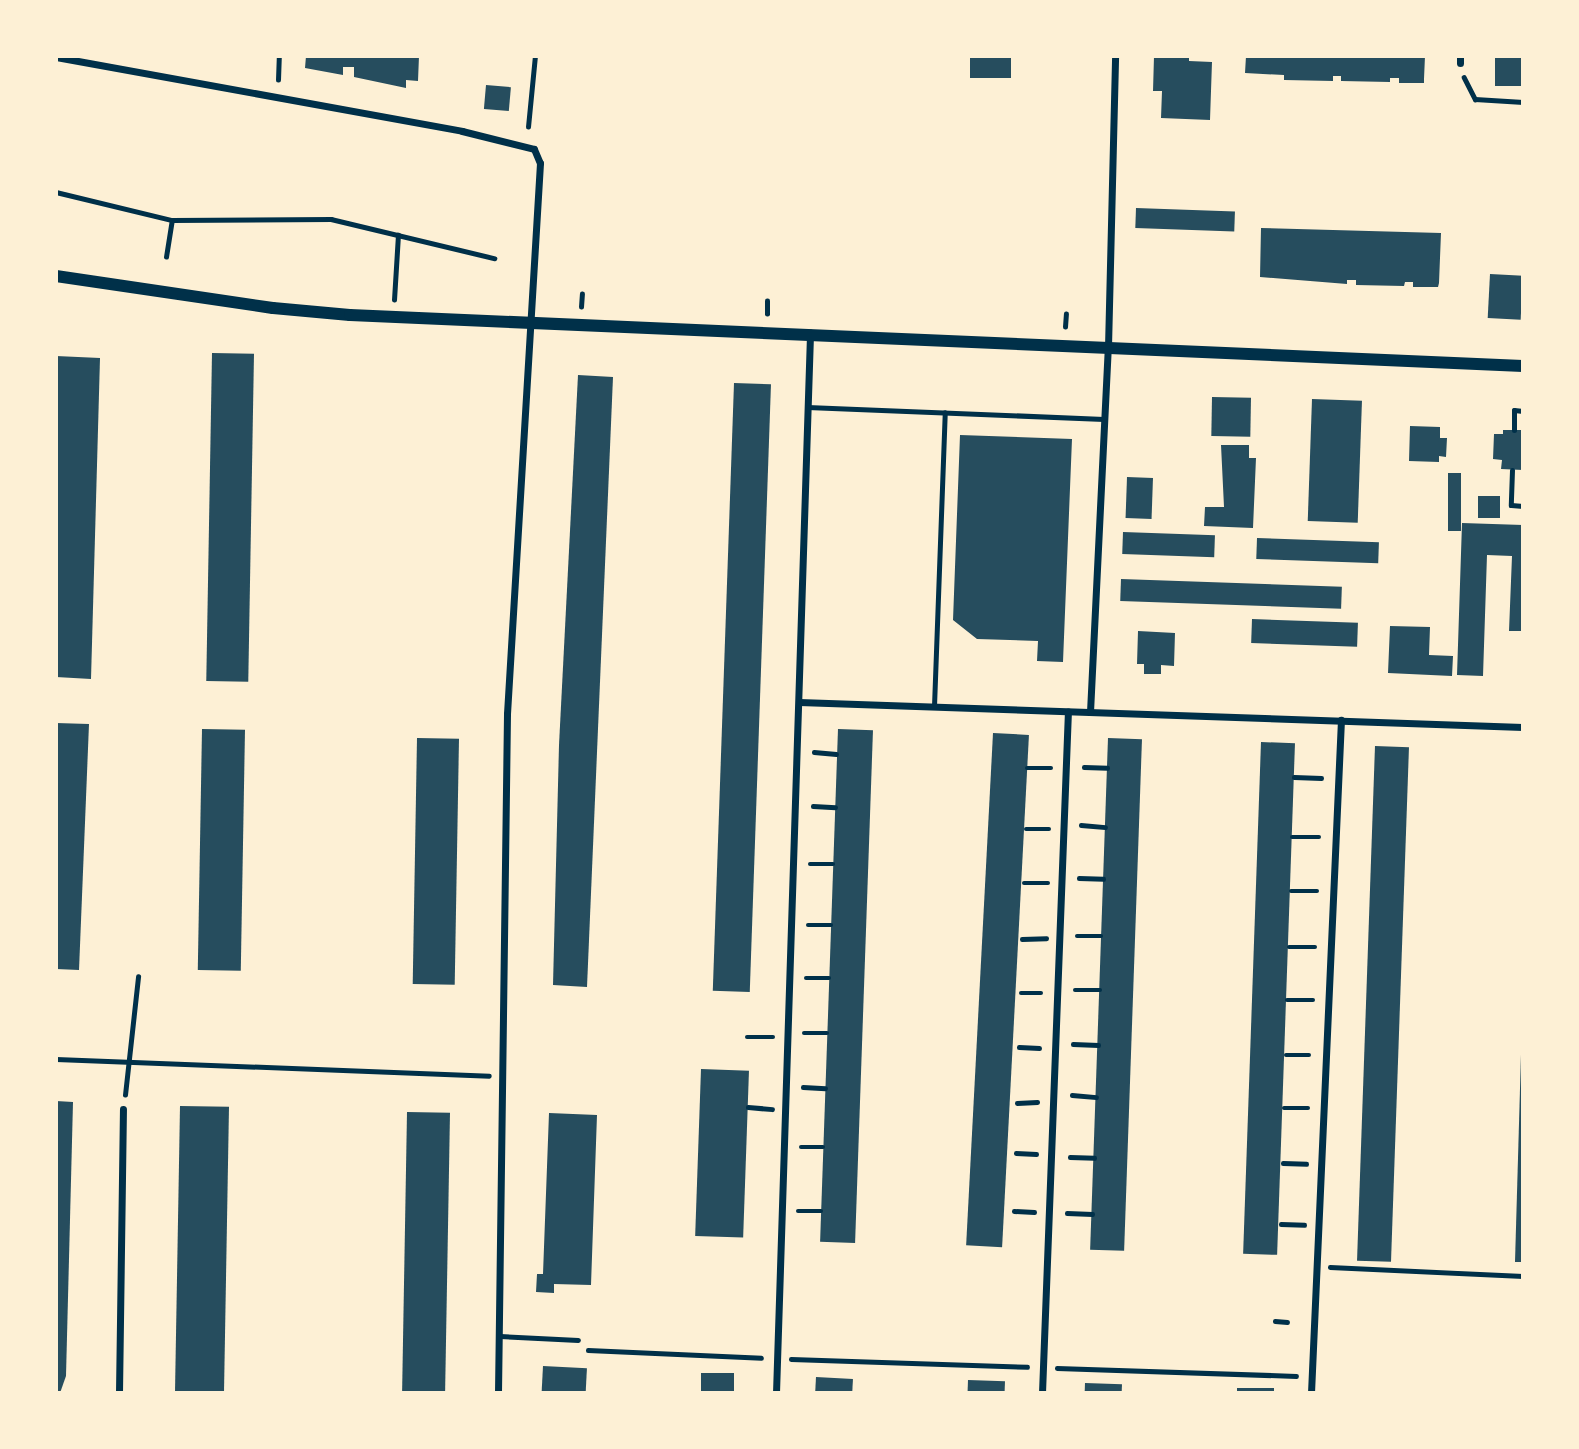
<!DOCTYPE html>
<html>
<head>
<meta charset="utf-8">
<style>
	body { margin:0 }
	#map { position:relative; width:1579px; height:1449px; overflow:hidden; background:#fdf0d5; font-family:"Alegreya Sans",sans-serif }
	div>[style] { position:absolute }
	.building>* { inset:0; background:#264d5e; transform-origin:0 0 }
	.path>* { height:4.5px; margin:-2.25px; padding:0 2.25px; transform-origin:2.25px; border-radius:2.25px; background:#003049 }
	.service>* { height:5px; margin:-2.5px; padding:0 2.5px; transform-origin:2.5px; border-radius:2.5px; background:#003049 }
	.minor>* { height:7px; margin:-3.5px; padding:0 3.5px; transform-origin:3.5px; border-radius:3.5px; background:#003049 }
	.tertiary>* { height:12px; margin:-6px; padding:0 6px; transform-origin:6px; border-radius:6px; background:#003049 }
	span { translate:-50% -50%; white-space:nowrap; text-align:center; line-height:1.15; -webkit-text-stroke:7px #fdf0d5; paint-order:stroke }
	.frame { position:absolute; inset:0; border:58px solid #fdf0d5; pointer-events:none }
</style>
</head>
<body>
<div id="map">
	<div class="building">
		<div style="clip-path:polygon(306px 56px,419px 56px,418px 81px,406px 80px,406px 88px,354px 77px,354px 67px,343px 67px,343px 75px,305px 68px)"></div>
		<div style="left:970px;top:56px;width:41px;height:22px"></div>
		<div style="clip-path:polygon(1154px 56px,1189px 56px,1189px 61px,1212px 62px,1210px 120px,1161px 118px,1162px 91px,1153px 91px)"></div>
		<div style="clip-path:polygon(1246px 56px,1425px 56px,1424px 79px,1424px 83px,1399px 83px,1399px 78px,1390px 78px,1390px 82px,1341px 81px,1341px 76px,1333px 76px,1333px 81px,1284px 80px,1284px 75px,1245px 73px)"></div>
		<div style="left:1495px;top:56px;width:28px;height:30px"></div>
		<div style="left:486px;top:85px;width:25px;height:24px;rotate:5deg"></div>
		<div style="left:1136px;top:208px;width:99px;height:20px;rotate:2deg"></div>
		<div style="clip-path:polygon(1261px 228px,1441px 233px,1439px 283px,1438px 287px,1413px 287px,1413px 282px,1405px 282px,1404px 286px,1356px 285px,1356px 280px,1347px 280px,1347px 284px,1260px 277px)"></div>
		<div style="left:1490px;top:274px;width:33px;height:44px;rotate:3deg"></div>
		<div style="left:212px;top:353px;width:42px;height:328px;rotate:1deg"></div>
		<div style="clip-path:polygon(56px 356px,100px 358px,91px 679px,56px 677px)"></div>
		<div style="clip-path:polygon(578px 375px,613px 377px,587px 987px,553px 985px,559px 745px)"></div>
		<div style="left:734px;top:383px;width:37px;height:608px;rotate:2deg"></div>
		<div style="left:1212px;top:397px;width:39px;height:39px;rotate:1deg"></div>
		<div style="left:1312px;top:399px;width:50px;height:122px;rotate:2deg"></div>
		<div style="clip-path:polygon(1410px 426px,1440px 427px,1440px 438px,1447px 438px,1446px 457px,1439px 456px,1439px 462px,1409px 461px)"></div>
		<div style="clip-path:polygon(1503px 430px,1523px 430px,1523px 470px,1501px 469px,1502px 460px,1493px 459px,1494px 434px,1503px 434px)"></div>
		<div style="clip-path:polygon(960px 435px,1072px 439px,1063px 662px,1037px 661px,1038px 641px,977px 639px,953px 620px)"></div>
		<div style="clip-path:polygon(1221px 445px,1249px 445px,1249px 458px,1256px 458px,1253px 528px,1204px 526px,1205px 507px,1224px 507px)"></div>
		<div style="left:1448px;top:473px;width:13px;height:58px"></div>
		<div style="left:1127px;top:477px;width:26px;height:41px;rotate:2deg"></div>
		<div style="left:1478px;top:496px;width:22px;height:22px"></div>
		<div style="clip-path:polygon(1462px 523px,1523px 525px,1523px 631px,1509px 631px,1512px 556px,1487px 555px,1483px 676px,1457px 675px)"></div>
		<div style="left:1123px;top:532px;width:92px;height:22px;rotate:2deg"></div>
		<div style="left:1257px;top:538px;width:122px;height:21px;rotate:2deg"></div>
		<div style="left:1121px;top:579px;width:221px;height:22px;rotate:2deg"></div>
		<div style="left:1252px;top:619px;width:106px;height:24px;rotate:2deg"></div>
		<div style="clip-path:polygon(1390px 626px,1430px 627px,1429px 655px,1453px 656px,1452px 676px,1388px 673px)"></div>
		<div style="clip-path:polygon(1138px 631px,1175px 633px,1174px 666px,1161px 665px,1161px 674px,1144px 674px,1144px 664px,1137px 664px)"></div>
		<div style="clip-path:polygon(56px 723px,89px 724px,79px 970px,56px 969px)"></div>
		<div style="left:202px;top:729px;width:43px;height:241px;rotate:1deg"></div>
		<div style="left:838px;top:729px;width:35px;height:513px;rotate:2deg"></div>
		<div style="left:993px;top:733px;width:36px;height:513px;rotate:3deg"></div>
		<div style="left:417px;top:738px;width:42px;height:246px;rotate:1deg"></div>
		<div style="left:1108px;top:738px;width:34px;height:512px;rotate:2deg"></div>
		<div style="left:1261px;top:742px;width:34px;height:512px;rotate:2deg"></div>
		<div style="left:1375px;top:746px;width:34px;height:515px;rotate:2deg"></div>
		<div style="clip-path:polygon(1521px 1054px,1523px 1054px,1523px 1262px,1515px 1262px)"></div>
		<div style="left:701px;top:1069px;width:48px;height:167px;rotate:2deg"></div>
		<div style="clip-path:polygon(56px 1101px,73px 1102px,66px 1376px,60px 1393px,56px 1393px)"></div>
		<div style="left:180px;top:1106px;width:49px;height:287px;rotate:1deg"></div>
		<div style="left:407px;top:1112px;width:43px;height:281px;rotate:1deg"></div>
		<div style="clip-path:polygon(549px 1113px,597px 1115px,591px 1285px,554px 1284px,554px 1293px,536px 1292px,537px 1274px,543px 1274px)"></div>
		<div style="left:543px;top:1366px;width:44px;height:27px;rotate:3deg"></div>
		<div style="left:701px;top:1373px;width:33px;height:20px"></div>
		<div style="left:816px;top:1377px;width:37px;height:16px;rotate:3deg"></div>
		<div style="left:968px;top:1380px;width:37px;height:13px;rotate:2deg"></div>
		<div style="left:1085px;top:1383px;width:37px;height:10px;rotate:2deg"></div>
		<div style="left:1237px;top:1388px;width:37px;height:5px"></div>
	</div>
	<div class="path">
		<div style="left:1464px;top:77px;width:25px;rotate:63deg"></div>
		<div style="left:1475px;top:99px;width:48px;rotate:3.6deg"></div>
		<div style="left:278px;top:80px;width:24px;rotate:-88deg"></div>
		<div style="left:528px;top:127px;width:71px;rotate:-84.4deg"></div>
		<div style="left:56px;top:192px;width:119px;rotate:13.6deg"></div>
		<div style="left:172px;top:220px;width:159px;rotate:-0.4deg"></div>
		<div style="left:331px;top:219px;width:168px;rotate:13.5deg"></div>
		<div style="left:166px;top:257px;width:37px;rotate:-81deg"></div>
		<div style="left:394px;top:300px;width:65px;rotate:-86.5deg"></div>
		<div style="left:581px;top:307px;width:13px;rotate:-86deg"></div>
		<div style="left:767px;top:314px;width:13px;rotate:-90deg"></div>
		<div style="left:1065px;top:327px;width:13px;rotate:-86deg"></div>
		<div style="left:814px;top:752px;width:22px;rotate:5deg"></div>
		<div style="left:1084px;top:767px;width:23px;rotate:2deg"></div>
		<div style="left:1027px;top:768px;width:24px"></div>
		<div style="left:1294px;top:777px;width:27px;rotate:2deg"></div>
		<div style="left:813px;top:806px;width:22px;rotate:3deg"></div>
		<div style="left:1081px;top:825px;width:24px;rotate:5deg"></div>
		<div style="left:1026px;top:829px;width:23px"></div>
		<div style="left:1292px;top:837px;width:27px"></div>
		<div style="left:810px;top:864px;width:23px"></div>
		<div style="left:1079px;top:878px;width:24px;rotate:2deg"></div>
		<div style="left:1024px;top:883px;width:24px"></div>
		<div style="left:1291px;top:891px;width:26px"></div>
		<div style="left:808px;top:925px;width:23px"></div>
		<div style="left:1077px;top:936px;width:24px"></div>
		<div style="left:1022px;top:939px;width:24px;rotate:-2deg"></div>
		<div style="left:1289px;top:947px;width:26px"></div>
		<div style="left:806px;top:978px;width:23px"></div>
		<div style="left:1075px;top:990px;width:25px"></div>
		<div style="left:1021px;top:993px;width:20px"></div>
		<div style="left:1287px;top:1000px;width:26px"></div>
		<div style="left:804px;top:1033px;width:23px"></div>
		<div style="left:747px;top:1037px;width:26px"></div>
		<div style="left:1073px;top:1044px;width:25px;rotate:2deg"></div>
		<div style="left:1019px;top:1047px;width:20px;rotate:3deg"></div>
		<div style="left:1286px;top:1055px;width:23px"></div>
		<div style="left:56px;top:1059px;width:433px;rotate:2.2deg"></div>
		<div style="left:803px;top:1087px;width:22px;rotate:3deg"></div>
		<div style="left:125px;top:1095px;width:119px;rotate:-83.7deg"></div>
		<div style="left:1072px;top:1095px;width:24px;rotate:5deg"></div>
		<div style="left:1017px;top:1103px;width:20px;rotate:-3deg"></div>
		<div style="left:748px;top:1107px;width:24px;rotate:5deg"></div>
		<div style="left:1284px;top:1108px;width:24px"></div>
		<div style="left:801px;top:1147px;width:22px"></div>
		<div style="left:1016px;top:1153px;width:20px;rotate:3deg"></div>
		<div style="left:1070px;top:1157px;width:24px;rotate:2deg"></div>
		<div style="left:1283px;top:1163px;width:23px;rotate:2deg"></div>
		<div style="left:798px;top:1211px;width:23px"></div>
		<div style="left:1014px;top:1211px;width:20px;rotate:3deg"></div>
		<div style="left:1067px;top:1213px;width:25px;rotate:2deg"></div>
		<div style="left:1281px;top:1224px;width:23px;rotate:2deg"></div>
		<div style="left:1330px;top:1267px;width:193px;rotate:2.7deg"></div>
		<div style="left:1275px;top:1321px;width:12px;rotate:5deg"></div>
		<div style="left:588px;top:1350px;width:173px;rotate:2.6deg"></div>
		<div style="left:791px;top:1359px;width:236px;rotate:1.9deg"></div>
		<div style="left:1057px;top:1368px;width:239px;rotate:1.9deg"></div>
	</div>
	<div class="service">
		<div style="left:807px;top:407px;width:297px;rotate:2.3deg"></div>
		<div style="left:1514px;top:430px;width:20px;rotate:-90deg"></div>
		<div style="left:1514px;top:410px;width:9px;rotate:6deg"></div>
		<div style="left:1512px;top:470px;width:35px;rotate:92deg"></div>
		<div style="left:1511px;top:505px;width:12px;rotate:5deg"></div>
		<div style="left:934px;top:706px;width:294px;rotate:-87.9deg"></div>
		<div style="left:500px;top:1336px;width:78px;rotate:2.9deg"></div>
	</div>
	<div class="minor">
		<div style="left:56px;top:57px;width:413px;rotate:10.3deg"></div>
		<div style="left:462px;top:131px;width:74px;rotate:14deg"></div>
		<div style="left:534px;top:149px;width:15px;rotate:67deg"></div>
		<div style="left:540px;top:163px;width:552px;rotate:93.43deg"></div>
		<div style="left:507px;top:714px;width:679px;rotate:90.76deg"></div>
		<div style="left:1460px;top:63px;width:7px;rotate:-90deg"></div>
		<div style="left:799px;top:702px;width:724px;rotate:1.98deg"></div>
		<div style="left:1090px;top:712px;width:365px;rotate:-87.2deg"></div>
		<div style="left:1108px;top:347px;width:291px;rotate:-88.6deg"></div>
		<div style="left:119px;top:1393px;width:284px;rotate:-89.2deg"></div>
		<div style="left:776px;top:1393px;width:1061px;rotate:-88.16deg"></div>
		<div style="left:1042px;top:1393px;width:682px;rotate:-87.82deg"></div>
		<div style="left:1311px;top:1393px;width:674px;rotate:-87.45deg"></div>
	</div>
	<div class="tertiary">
		<div style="left:56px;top:276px;width:219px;rotate:8.4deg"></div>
		<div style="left:273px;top:308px;width:77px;rotate:5.2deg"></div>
		<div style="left:350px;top:315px;width:1174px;rotate:2.49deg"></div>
	</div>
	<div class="frame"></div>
</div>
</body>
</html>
